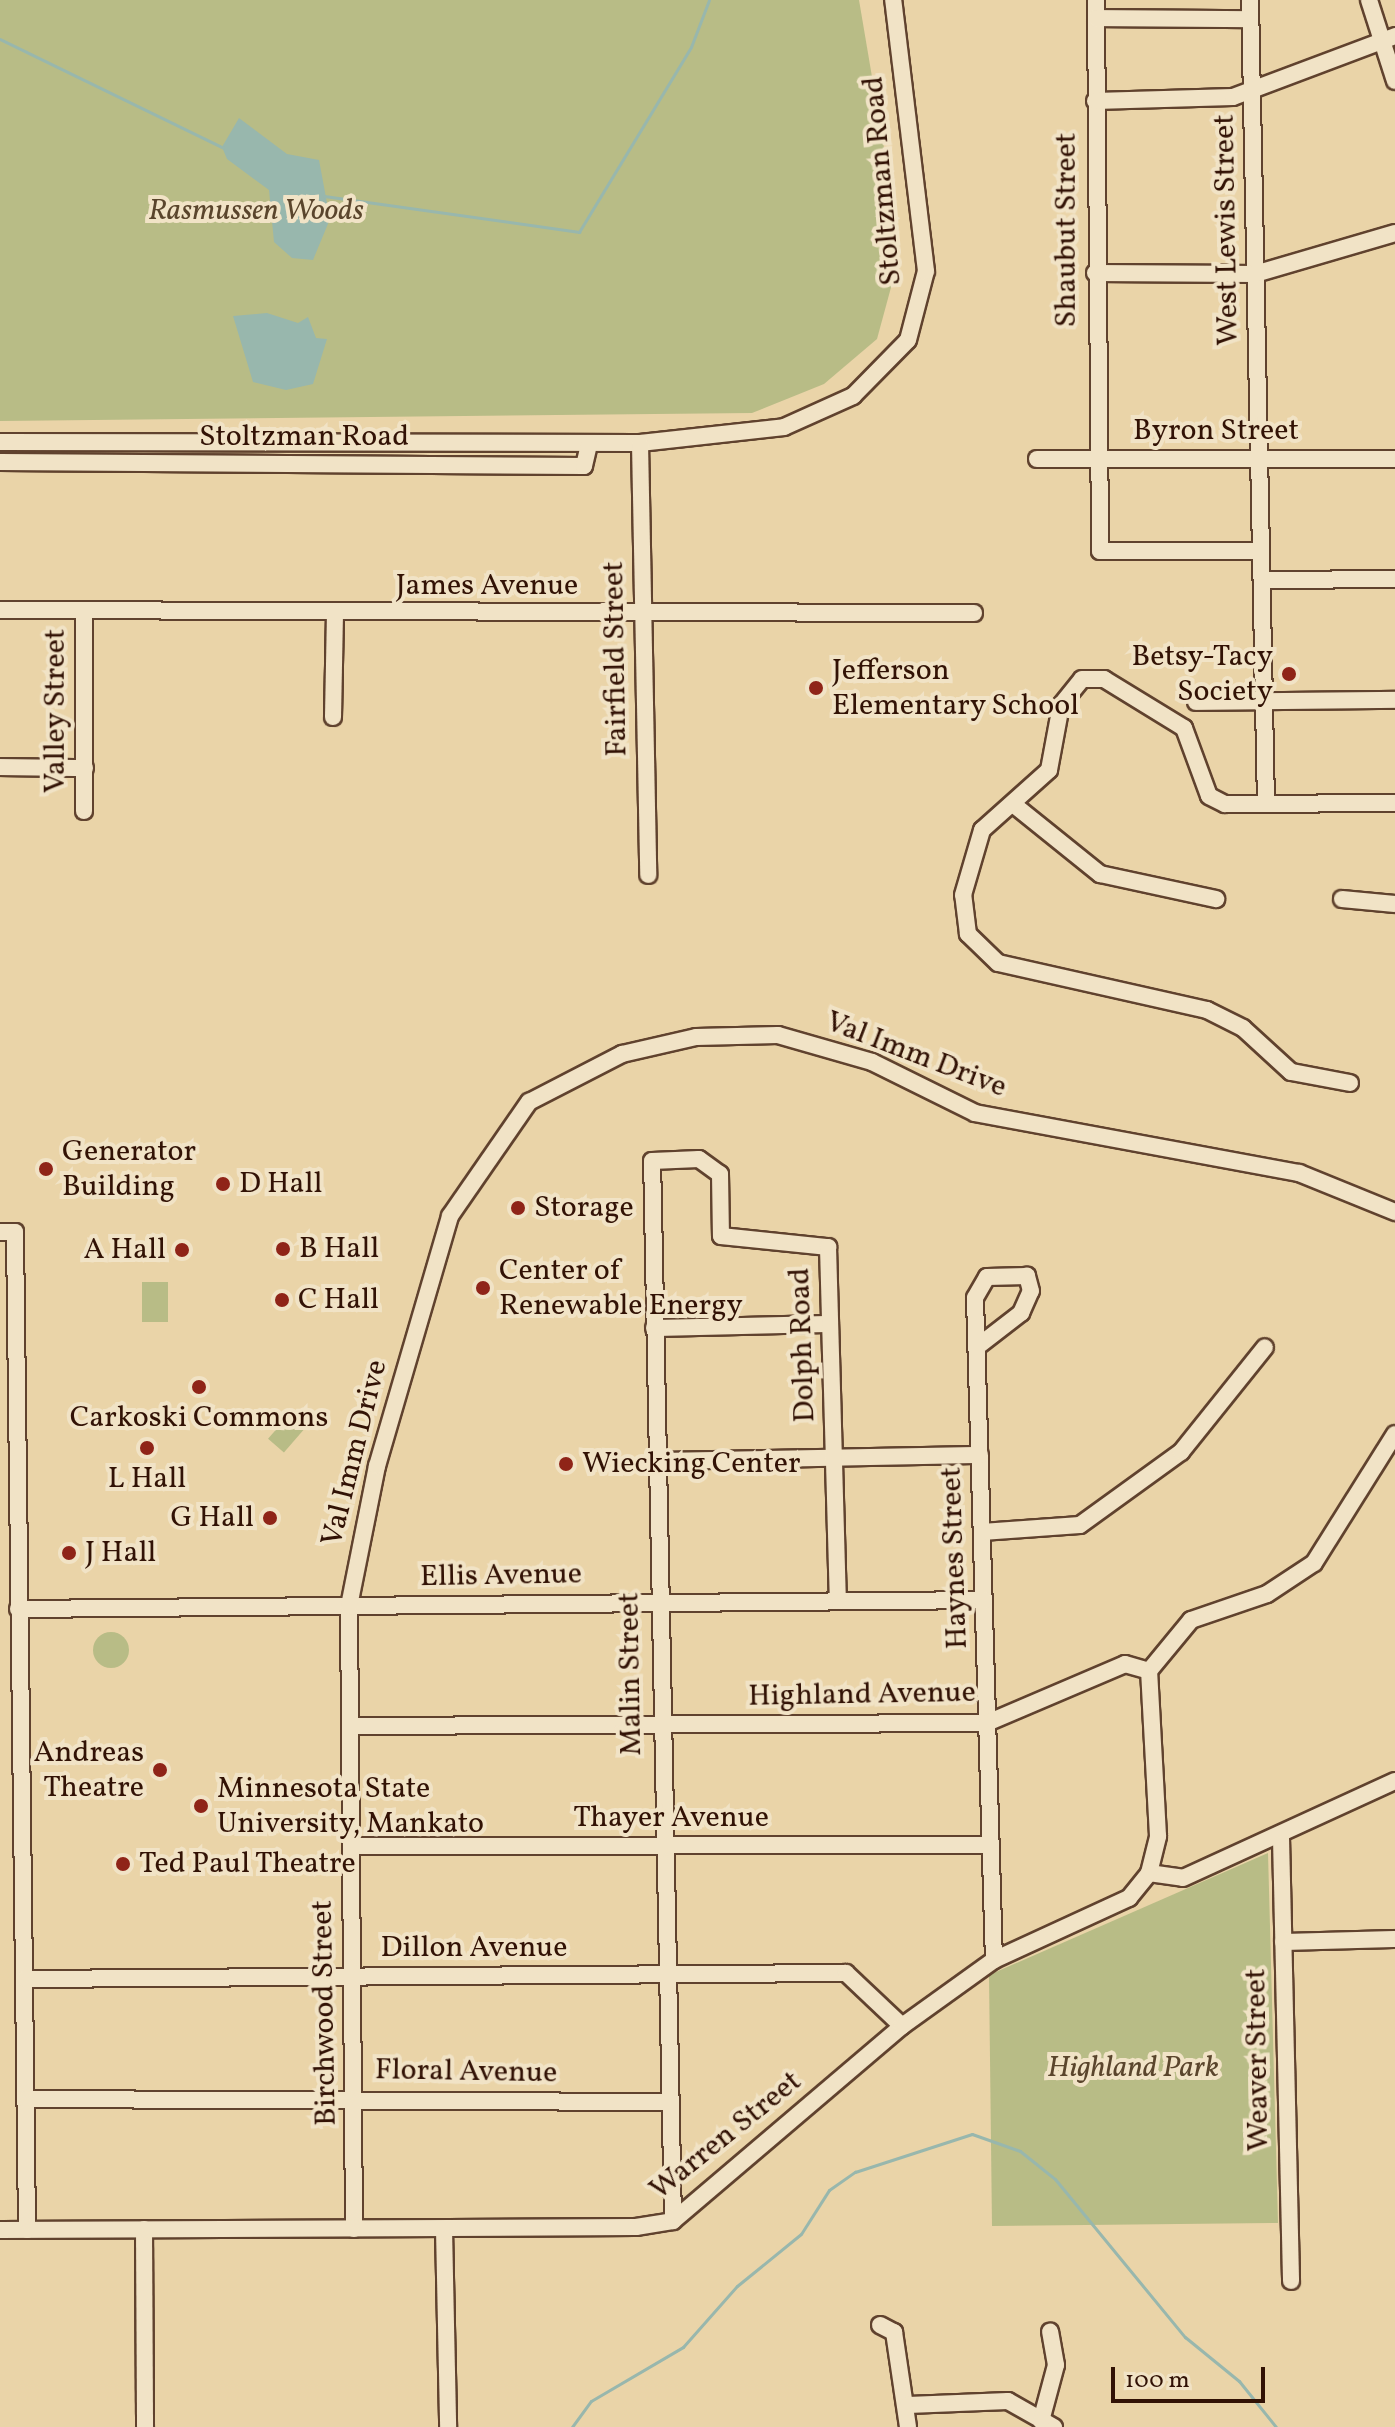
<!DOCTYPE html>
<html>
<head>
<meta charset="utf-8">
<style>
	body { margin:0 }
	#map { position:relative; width:1395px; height:2427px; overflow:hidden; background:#ead4a8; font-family:Vollkorn,serif }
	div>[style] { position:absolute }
	.green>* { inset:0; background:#b8bc86; transform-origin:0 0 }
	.round { border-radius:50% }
	.water>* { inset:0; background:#98b7ad }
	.stream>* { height:3px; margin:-1.5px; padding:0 1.5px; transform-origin:1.5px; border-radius:1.5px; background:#98b7ad }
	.roads { filter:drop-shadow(2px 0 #60422e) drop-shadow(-2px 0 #60422e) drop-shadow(0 2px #60422e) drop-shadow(0 -2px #60422e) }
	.minor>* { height:16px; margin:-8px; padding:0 8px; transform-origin:8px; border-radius:8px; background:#f1e3c6 }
	.dots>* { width:22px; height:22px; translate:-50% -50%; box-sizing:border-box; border:4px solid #f1e3c6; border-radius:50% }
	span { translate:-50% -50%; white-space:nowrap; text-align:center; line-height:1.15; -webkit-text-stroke:8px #f1e3c6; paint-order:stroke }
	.street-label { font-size:30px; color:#321205 }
	.park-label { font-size:30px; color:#5a452c; font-style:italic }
	.poi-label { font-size:30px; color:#321205 }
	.right { translate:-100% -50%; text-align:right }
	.left { translate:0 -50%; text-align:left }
	.scale { position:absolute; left:1111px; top:2367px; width:154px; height:36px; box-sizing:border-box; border:4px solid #321205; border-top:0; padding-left:10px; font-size:24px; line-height:28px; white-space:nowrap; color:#321205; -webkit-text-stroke:6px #f1e3c6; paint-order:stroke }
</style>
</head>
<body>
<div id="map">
	<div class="green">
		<div style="clip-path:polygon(0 0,859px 0,893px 201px,896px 269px,877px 339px,824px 384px,752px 413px,0 421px)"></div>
		<div style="left:142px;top:1282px;width:26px;height:40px"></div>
		<div style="left:293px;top:1410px;width:21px;height:38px;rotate:41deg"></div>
		<div class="round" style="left:93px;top:1632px;width:36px;height:36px"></div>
		<div style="clip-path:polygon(1268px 1853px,1278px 2223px,992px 2226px,989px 1975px)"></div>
	</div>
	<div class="water">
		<div style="clip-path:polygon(239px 118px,287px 154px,319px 160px,330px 219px,313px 260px,292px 258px,274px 242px,269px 190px,227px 159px,222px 147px)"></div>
		<div style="clip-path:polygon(267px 313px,298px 323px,308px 317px,316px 338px,327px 339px,313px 384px,286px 390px,253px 382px,233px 316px)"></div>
	</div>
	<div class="stream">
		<div style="left:0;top:39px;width:248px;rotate:26deg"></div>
		<div style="left:324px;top:196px;width:258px;rotate:8deg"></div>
		<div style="left:579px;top:232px;width:216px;rotate:-58.8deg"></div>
		<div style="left:691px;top:47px;width:50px;rotate:-69deg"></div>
		<div style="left:572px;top:2427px;width:32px;rotate:-54deg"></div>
		<div style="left:591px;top:2401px;width:107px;rotate:-30.4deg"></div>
		<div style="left:683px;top:2347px;width:81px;rotate:-48.5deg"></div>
		<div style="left:737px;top:2286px;width:82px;rotate:-39.1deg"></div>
		<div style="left:801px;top:2234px;width:52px;rotate:-57.5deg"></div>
		<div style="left:829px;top:2190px;width:32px;rotate:-35deg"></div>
		<div style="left:855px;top:2172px;width:123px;rotate:-18deg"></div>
		<div style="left:972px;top:2134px;width:51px;rotate:19.5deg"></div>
		<div style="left:1020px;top:2151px;width:45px;rotate:38.7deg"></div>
		<div style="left:1055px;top:2179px;width:205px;rotate:50.6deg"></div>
		<div style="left:1185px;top:2337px;width:70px;rotate:39.2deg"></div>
		<div style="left:1239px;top:2381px;width:59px;rotate:51.2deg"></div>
	</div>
	<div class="roads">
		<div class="minor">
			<div style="left:1096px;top:0;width:551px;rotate:89.58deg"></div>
			<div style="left:1100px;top:551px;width:161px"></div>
			<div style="left:1250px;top:0;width:804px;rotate:88.86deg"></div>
			<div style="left:1369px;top:0;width:85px;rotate:72.2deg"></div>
			<div style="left:1096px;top:18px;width:154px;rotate:0.4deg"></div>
			<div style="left:1095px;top:101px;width:138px;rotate:-1.7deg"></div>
			<div style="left:1233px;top:97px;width:173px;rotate:-20.6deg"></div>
			<div style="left:1095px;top:273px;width:160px;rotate:0.4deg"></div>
			<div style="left:1255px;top:274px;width:146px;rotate:-16.3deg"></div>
			<div style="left:0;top:442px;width:640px;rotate:0.09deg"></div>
			<div style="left:640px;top:443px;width:145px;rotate:-6.3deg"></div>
			<div style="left:784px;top:427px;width:76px;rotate:-24.2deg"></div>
			<div style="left:853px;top:396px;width:78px;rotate:-45.5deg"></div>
			<div style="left:908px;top:340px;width:71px;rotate:-75.4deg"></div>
			<div style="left:926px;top:271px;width:273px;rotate:-96.9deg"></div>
			<div style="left:640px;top:443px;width:432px;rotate:88.9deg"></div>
			<div style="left:1037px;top:459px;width:358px"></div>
			<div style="left:0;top:462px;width:584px;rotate:0.39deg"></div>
			<div style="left:584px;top:466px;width:23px;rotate:-77deg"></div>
			<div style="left:1262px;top:580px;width:133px;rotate:-0.4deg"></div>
			<div style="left:0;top:610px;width:974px;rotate:0.18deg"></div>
			<div style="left:1196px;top:702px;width:199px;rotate:-0.6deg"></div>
			<div style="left:333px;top:717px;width:104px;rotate:-88.9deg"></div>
			<div style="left:0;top:767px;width:85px;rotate:0.7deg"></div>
			<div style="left:1013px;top:804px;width:112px;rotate:38.8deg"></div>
			<div style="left:1100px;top:874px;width:119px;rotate:12.2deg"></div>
			<div style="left:84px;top:811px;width:200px;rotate:-90deg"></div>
			<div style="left:1342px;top:899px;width:53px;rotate:5.4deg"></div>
			<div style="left:1350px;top:1083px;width:60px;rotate:-169.4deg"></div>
			<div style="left:1291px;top:1072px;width:65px;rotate:-137.5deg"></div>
			<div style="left:1243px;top:1028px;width:40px;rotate:-153.4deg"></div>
			<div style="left:1207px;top:1010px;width:214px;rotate:-167.3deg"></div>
			<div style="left:998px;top:963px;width:42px;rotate:-136deg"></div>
			<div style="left:968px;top:934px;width:39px;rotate:-97deg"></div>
			<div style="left:963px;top:895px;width:68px;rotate:-73.7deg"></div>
			<div style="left:982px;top:830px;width:90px;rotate:-41.8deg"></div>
			<div style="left:1049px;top:770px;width:66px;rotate:-79.5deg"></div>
			<div style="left:1061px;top:705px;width:33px;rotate:-51deg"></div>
			<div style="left:1082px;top:679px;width:22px"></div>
			<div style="left:1104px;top:679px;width:94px;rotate:31.5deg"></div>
			<div style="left:1184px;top:728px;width:72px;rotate:69.8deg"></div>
			<div style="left:1209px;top:796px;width:18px;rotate:27deg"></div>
			<div style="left:1225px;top:804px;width:170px;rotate:-0.3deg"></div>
			<div style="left:0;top:1232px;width:15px"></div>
			<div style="left:15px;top:1232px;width:998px;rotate:89.31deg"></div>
			<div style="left:654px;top:1328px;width:175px;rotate:-1.3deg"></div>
			<div style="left:977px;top:1347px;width:56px;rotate:-37.7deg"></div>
			<div style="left:1021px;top:1313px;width:24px;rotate:-66deg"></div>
			<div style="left:1031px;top:1291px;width:16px;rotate:-105deg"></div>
			<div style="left:1027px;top:1276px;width:40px;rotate:178.6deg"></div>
			<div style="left:987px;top:1277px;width:24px;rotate:120deg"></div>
			<div style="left:975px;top:1298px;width:662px;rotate:88.36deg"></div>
			<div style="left:656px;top:1461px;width:324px;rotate:-1.1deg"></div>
			<div style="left:982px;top:1532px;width:98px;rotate:-4.1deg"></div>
			<div style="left:1080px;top:1525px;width:125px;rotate:-35.9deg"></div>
			<div style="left:1181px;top:1452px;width:134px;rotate:-51.3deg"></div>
			<div style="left:18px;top:1609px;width:966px;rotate:-0.53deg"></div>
			<div style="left:350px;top:1726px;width:637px;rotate:-0.27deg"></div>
			<div style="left:987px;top:1723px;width:150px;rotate:-23.1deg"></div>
			<div style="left:1125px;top:1664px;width:25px;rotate:16deg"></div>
			<div style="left:1281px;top:1838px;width:443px;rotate:88.7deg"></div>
			<div style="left:351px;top:1846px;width:639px;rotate:-0.09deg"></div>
			<div style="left:1149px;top:1873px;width:34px;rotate:8deg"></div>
			<div style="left:1183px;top:1878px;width:233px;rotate:-24.6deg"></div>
			<div style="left:1283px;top:1942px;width:112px;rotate:-1.5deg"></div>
			<div style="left:25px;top:1979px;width:821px;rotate:-0.42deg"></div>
			<div style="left:846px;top:1973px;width:77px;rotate:43.4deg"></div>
			<div style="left:26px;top:2099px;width:640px;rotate:0.27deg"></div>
			<div style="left:673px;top:2221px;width:1060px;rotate:-91.13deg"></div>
			<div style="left:652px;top:1161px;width:47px;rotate:-2.4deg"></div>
			<div style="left:699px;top:1159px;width:26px;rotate:36deg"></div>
			<div style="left:720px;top:1174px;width:62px;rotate:89.1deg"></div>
			<div style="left:721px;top:1236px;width:108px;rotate:5.9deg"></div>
			<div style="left:828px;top:1247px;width:354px;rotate:88.4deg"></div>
			<div style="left:144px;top:2229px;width:198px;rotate:89.7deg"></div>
			<div style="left:354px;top:2229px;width:623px;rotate:-90.46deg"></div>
			<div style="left:349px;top:1606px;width:143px;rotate:-78.7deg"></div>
			<div style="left:377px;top:1466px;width:260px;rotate:-73.7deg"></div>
			<div style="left:450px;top:1216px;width:139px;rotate:-55.3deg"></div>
			<div style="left:529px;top:1102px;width:105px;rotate:-27.3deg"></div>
			<div style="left:622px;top:1054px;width:76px;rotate:-12.9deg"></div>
			<div style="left:696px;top:1037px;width:82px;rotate:-1.4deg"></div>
			<div style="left:778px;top:1035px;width:98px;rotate:16deg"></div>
			<div style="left:872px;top:1062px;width:115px;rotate:26.3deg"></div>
			<div style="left:975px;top:1113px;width:330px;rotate:10.5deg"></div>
			<div style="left:1299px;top:1173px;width:104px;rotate:22.1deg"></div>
			<div style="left:444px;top:2229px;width:198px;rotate:88.8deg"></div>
			<div style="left:0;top:2230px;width:636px;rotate:-0.27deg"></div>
			<div style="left:636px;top:2227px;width:37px;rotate:-9deg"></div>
			<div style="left:673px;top:2221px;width:301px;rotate:-40.4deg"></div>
			<div style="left:902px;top:2026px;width:113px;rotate:-35.7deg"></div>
			<div style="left:994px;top:1960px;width:149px;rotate:-24.7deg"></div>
			<div style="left:1129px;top:1898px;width:32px;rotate:-51deg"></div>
			<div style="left:1149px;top:1873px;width:38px;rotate:-76deg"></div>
			<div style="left:1158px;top:1836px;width:165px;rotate:-93.1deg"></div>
			<div style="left:1149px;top:1671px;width:66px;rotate:-50.5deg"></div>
			<div style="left:1191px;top:1620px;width:80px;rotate:-18.9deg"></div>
			<div style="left:1267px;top:1594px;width:56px;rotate:-33.4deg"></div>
			<div style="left:1314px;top:1563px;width:152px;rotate:-57.9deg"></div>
			<div style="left:880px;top:2325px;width:16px;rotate:27deg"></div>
			<div style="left:894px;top:2332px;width:96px;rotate:81.6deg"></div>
			<div style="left:908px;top:2405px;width:100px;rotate:-2.3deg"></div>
			<div style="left:1008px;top:2401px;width:53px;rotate:29.5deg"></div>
			<div style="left:1041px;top:2421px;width:58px;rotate:-75deg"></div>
			<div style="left:1056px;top:2365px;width:34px;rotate:-100deg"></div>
		</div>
	</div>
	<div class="dots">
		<div style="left:1289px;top:674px;background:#8f2418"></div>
		<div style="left:816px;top:688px;background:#8f2418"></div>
		<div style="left:46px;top:1169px;background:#8f2418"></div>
		<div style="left:223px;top:1184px;background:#8f2418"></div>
		<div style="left:518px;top:1208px;background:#8f2418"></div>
		<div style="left:283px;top:1249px;background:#8f2418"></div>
		<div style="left:182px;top:1250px;background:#8f2418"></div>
		<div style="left:483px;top:1288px;background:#8f2418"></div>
		<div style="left:282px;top:1300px;background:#8f2418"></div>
		<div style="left:199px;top:1387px;background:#8f2418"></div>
		<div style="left:147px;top:1448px;background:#8f2418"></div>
		<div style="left:566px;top:1464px;background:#8f2418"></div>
		<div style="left:270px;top:1518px;background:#8f2418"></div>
		<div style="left:69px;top:1553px;background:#8f2418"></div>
		<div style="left:160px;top:1770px;background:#8f2418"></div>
		<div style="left:201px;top:1806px;background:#8f2418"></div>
		<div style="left:123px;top:1864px;background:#8f2418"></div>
	</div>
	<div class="street-label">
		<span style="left:883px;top:181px;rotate:-95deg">Stoltzman Road</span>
		<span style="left:1067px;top:230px;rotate:-90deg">Shaubut Street</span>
		<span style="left:1227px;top:230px;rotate:-91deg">West Lewis Street</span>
		<span style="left:1216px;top:431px">Byron Street</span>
		<span style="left:304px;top:437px">Stoltzman Road</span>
		<span style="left:487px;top:586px">James Avenue</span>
		<span style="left:616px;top:659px;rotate:-91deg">Fairfield Street</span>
		<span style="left:56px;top:711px;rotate:-90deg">Valley Street</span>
		<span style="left:916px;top:1055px;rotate:21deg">Val Imm Drive</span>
		<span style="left:803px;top:1345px;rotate:-92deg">Dolph Road</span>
		<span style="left:355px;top:1453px;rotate:-76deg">Val Imm Drive</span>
		<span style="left:955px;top:1558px;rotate:-92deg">Haynes Street</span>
		<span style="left:501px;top:1576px;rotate:-1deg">Ellis Avenue</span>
		<span style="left:631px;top:1674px;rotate:-91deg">Malin Street</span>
		<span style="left:862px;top:1695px;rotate:-1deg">Highland Avenue</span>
		<span style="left:671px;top:1818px">Thayer Avenue</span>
		<span style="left:474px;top:1948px">Dillon Avenue</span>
		<span style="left:325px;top:2013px;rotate:-91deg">Birchwood Street</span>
		<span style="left:1258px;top:2060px;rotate:-91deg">Weaver Street</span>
		<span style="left:466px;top:2072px;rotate:1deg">Floral Avenue</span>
		<span style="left:726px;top:2136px;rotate:-39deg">Warren Street</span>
	</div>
	<div class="park-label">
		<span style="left:256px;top:211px">Rasmussen Woods</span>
		<span style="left:1133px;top:2068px">Highland Park</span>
	</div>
	<div class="poi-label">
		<span class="right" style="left:1273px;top:674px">Betsy-Tacy<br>Society</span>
		<span class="left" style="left:832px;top:688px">Jefferson<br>Elementary School</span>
		<span class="left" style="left:62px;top:1169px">Generator<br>Building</span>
		<span class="left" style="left:239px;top:1184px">D Hall</span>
		<span class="left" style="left:534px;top:1208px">Storage</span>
		<span class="left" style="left:299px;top:1249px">B Hall</span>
		<span class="right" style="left:166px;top:1250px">A Hall</span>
		<span class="left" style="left:499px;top:1288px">Center of<br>Renewable Energy</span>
		<span class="left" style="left:298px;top:1300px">C Hall</span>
		<span style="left:199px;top:1418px">Carkoski Commons</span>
		<span class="left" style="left:582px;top:1464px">Wiecking Center</span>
		<span style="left:147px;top:1479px">L Hall</span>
		<span class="right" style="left:254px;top:1518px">G Hall</span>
		<span class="left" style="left:85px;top:1553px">J Hall</span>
		<span class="right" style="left:144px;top:1770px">Andreas<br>Theatre</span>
		<span class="left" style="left:217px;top:1806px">Minnesota State<br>University, Mankato</span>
		<span class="left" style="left:139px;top:1864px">Ted Paul Theatre</span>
	</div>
	<div class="scale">100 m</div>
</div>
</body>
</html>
